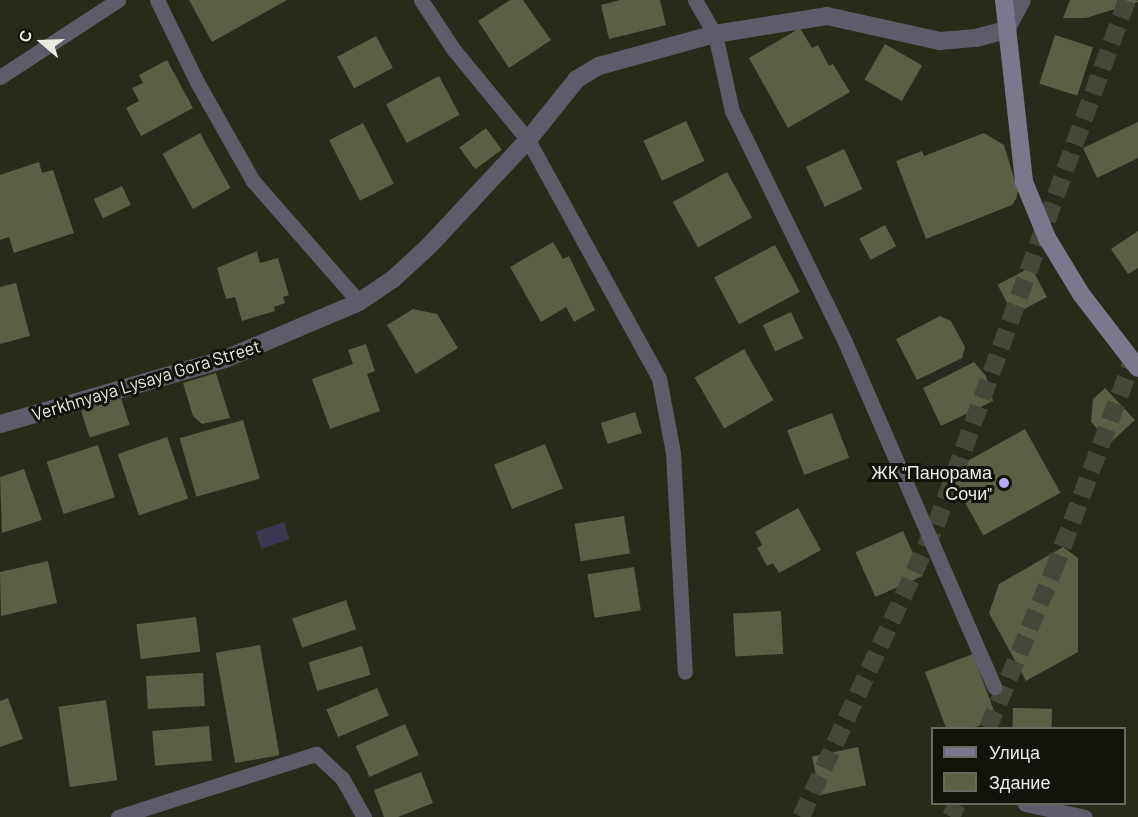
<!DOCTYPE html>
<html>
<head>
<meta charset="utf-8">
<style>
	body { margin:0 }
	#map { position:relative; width:1138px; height:817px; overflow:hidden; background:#272b1a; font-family:Barlow,sans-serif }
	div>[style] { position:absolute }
	.water>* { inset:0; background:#3c3853; transform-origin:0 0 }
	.building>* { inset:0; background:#596043; transform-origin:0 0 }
	.primary-tunnel>* { height:18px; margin-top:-9px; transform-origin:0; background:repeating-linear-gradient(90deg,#444838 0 18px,transparent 0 27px) }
	.lane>* { height:15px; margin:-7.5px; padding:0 7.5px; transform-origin:7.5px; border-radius:7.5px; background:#5d5c69 }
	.street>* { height:18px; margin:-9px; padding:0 9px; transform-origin:9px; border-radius:9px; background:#5d5c69 }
	.secondary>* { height:18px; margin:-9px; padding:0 9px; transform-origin:9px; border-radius:9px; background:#7a788c }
	.dots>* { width:16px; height:16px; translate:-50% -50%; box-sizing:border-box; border:3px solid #11130b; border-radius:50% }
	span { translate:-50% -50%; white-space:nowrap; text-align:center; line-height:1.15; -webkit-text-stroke:6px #11130b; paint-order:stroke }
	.street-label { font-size:18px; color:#e9ece1 }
	.poi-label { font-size:18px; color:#e9ece1 }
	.right { translate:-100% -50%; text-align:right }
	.legend { position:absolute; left:931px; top:727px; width:195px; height:78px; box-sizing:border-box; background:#11130b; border:2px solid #676a61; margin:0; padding:8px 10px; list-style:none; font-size:18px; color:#e9ece1 }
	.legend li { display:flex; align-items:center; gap:12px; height:30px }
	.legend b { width:30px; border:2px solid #676a61 }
	.north { position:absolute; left:12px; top:12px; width:60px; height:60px; -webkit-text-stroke:4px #11130b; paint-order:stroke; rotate:289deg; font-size:16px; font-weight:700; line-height:24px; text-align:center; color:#e9ece1 }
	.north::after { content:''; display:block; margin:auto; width:21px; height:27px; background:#e9ece1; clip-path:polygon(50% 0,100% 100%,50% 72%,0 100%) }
</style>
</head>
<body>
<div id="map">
	<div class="water">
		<div style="left:284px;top:522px;width:18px;height:30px;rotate:71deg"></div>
	</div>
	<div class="building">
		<div style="clip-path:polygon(189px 0,287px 0,212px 42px)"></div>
		<div style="clip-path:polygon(510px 0,523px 0,551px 40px,509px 68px,478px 21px)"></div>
		<div style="clip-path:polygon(620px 0,660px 0,666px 25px,609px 39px,601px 5px)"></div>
		<div style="clip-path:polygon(1070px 0,1137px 0,1138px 2px,1086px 18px,1063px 18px)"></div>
		<div style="clip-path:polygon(800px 28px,812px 48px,818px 45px,829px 66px,833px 64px,850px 92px,788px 128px,749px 58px)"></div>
		<div style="left:1055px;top:35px;width:40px;height:51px;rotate:18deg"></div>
		<div style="left:376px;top:36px;width:36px;height:44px;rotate:62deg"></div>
		<div style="left:885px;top:44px;width:43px;height:41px;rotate:30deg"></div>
		<div style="clip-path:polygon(167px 60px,193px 108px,141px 136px,126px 108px,139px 101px,132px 88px,143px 83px,139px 75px)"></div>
		<div style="left:439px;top:76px;width:44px;height:60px;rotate:62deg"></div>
		<div style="left:686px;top:121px;width:44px;height:47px;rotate:65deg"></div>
		<div style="clip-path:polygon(1138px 122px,1138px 158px,1097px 178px,1083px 148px)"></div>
		<div style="left:363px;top:123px;width:68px;height:38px;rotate:63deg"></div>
		<div style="left:486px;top:128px;width:27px;height:33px;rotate:54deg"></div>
		<div style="left:200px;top:133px;width:63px;height:43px;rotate:61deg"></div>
		<div style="clip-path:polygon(984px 133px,1004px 145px,1018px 191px,1016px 199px,1012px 205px,926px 239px,896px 161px,922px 151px,924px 156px)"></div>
		<div style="left:844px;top:149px;width:44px;height:42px;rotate:65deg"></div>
		<div style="clip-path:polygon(39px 162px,42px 173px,53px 170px,74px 233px,14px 253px,9px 237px,0 240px,0 175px)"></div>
		<div style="left:727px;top:172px;width:52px;height:62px;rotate:61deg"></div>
		<div style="left:122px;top:186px;width:21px;height:31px;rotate:65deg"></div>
		<div style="left:885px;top:225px;width:24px;height:29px;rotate:62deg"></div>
		<div style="clip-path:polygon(1138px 231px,1138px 268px,1128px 274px,1111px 249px)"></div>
		<div style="clip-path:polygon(553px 242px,563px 259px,569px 256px,595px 310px,574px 322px,566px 307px,541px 322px,510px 267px)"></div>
		<div style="left:775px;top:245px;width:53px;height:69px;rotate:62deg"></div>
		<div style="clip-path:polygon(257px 251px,260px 263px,278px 258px,289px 295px,283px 297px,285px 303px,274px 307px,275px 311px,242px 321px,235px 297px,226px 299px,217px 268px)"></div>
		<div style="left:1031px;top:267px;width:34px;height:38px;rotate:62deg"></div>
		<div style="clip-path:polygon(16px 283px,30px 336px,0 344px,0 287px)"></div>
		<div style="clip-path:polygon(413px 309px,437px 314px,458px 348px,416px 374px,387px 325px)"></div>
		<div style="left:791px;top:312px;width:29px;height:31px;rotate:65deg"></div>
		<div style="clip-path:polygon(940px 316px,951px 321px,965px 347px,962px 358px,917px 380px,896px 339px)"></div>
		<div style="clip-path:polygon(366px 344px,375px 371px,367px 374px,380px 411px,330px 429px,312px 379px,353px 364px,348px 350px)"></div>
		<div style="left:744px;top:349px;width:59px;height:57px;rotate:60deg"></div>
		<div style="clip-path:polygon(974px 362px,986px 376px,993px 401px,941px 426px,923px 388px)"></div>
		<div style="clip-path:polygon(216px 373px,230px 418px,202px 424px,193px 416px,183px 383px)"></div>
		<div style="clip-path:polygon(1105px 388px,1135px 420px,1110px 443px,1091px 422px,1093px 399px)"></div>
		<div style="left:121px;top:398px;width:28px;height:42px;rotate:72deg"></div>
		<div style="left:635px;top:412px;width:22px;height:36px;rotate:72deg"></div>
		<div style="left:832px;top:413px;width:48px;height:48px;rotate:69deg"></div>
		<div style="left:243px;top:420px;width:61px;height:66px;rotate:74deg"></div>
		<div style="left:1025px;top:429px;width:73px;height:88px;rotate:61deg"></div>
		<div style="left:167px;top:437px;width:65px;height:52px;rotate:71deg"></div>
		<div style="left:545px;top:444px;width:48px;height:55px;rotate:68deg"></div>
		<div style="left:98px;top:445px;width:55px;height:54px;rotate:72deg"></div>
		<div style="clip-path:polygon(24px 469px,42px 520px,2px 533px,0 477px)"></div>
		<div style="clip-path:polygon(798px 508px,821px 550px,779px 573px,773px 563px,767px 566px,757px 548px,762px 545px,755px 532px)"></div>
		<div style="left:624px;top:516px;width:38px;height:50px;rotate:81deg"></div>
		<div style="left:903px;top:531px;width:49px;height:52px;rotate:66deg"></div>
		<div style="clip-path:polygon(1063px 547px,1078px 558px,1078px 652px,1026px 681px,989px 613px,999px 584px)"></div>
		<div style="clip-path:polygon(48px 561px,57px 603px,1px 616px,0 572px)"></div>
		<div style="left:634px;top:567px;width:44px;height:47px;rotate:81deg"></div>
		<div style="left:346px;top:600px;width:31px;height:57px;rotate:71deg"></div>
		<div style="left:781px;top:611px;width:43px;height:48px;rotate:87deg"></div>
		<div style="left:196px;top:617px;width:35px;height:60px;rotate:83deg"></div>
		<div style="left:260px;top:645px;width:112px;height:45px;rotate:80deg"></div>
		<div style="left:362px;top:646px;width:30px;height:56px;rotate:73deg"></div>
		<div style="clip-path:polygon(973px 654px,997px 719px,973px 728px,946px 728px,925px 672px)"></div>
		<div style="left:203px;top:673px;width:33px;height:57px;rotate:87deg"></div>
		<div style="left:377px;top:688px;width:30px;height:55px;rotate:67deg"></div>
		<div style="clip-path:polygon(8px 698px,23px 739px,0 747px,0 701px)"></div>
		<div style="left:106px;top:700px;width:81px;height:48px;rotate:82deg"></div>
		<div style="left:1013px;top:708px;width:39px;height:20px;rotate:1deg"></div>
		<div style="left:405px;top:724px;width:34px;height:54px;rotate:66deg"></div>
		<div style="left:209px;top:726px;width:35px;height:57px;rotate:85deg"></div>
		<div style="left:858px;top:747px;width:39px;height:47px;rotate:78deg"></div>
		<div style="clip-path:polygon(421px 772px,433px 803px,398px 817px,384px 817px,374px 790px)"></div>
	</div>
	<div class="primary-tunnel">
		<div style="left:988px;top:728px;width:169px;rotate:-67.4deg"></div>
		<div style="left:1053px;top:572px;width:241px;rotate:-69.4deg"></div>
		<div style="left:801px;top:817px;width:322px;rotate:-65.2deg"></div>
		<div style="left:936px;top:525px;width:559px;rotate:-70.01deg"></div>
		<div style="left:951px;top:817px;width:14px;rotate:-65deg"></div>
	</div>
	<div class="lane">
		<div style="left:157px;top:0;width:91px;rotate:64deg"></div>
		<div style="left:197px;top:82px;width:114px;rotate:60.5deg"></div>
		<div style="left:253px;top:181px;width:161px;rotate:48.8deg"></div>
		<div style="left:421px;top:0;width:60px;rotate:56.6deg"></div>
		<div style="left:454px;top:50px;width:117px;rotate:50.6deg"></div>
		<div style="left:528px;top:140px;width:272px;rotate:61.2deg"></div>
		<div style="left:659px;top:378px;width:76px;rotate:79.4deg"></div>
		<div style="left:673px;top:453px;width:219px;rotate:86.9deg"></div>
		<div style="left:695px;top:0;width:39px;rotate:60deg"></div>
		<div style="left:715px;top:34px;width:79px;rotate:77.6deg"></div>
		<div style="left:732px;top:111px;width:257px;rotate:63.9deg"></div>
		<div style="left:845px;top:342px;width:376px;rotate:66.6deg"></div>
		<div style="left:0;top:77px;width:141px;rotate:-33.1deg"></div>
		<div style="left:1025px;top:804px;width:61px;rotate:12.2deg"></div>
		<div style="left:118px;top:817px;width:208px;rotate:-17.7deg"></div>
		<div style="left:316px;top:754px;width:35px;rotate:43deg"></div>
		<div style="left:342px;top:778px;width:45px;rotate:60.6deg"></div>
	</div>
	<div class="street">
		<div style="left:0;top:424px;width:234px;rotate:-16.1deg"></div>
		<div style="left:225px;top:359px;width:146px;rotate:-23deg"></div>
		<div style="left:359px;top:302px;width:40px;rotate:-34deg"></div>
		<div style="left:392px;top:280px;width:50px;rotate:-42.6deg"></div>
		<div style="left:429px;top:246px;width:145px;rotate:-47deg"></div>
		<div style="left:528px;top:140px;width:78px;rotate:-51.2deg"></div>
		<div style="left:577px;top:79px;width:26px;rotate:-31deg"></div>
		<div style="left:599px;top:66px;width:120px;rotate:-15.4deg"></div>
		<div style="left:715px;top:34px;width:113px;rotate:-9.1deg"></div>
		<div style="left:827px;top:16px;width:116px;rotate:12.5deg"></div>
		<div style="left:940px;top:41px;width:36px;rotate:-5deg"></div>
		<div style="left:976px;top:38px;width:31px;rotate:-15deg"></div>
		<div style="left:1006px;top:30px;width:34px;rotate:-62deg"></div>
	</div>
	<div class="secondary">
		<div style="left:1004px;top:0;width:183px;rotate:83.7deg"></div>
		<div style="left:1024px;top:182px;width:61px;rotate:67.7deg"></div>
		<div style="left:1047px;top:238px;width:66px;rotate:58.7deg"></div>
		<div style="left:1081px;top:294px;width:93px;rotate:52.4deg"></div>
	</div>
	<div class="dots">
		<div style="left:1004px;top:483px;background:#b7abf8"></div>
	</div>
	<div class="street-label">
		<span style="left:146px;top:380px;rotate:-17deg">Verkhnyaya Lysaya Gora Street</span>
	</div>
	<div class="poi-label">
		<span class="right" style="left:992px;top:483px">ЖК "Панорама<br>Сочи"</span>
	</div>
	<ul class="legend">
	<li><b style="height:8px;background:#7a788c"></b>Улица</li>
	<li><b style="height:16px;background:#596043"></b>Здание</li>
	</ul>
	<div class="north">С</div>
</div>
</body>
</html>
